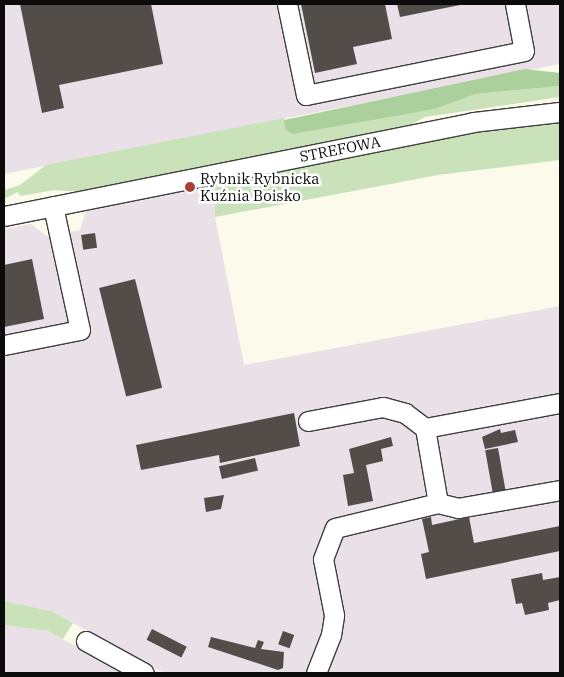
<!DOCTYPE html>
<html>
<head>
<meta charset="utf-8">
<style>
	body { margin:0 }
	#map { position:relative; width:564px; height:677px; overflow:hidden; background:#fcfbeb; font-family:"IBM Plex Serif",serif }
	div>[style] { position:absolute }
	.industrial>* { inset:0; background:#e9e0e8 }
	.green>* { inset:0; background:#c9e2b9 }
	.forest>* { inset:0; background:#acd09b }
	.building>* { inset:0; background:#524d48; transform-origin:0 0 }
	.roads { filter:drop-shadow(1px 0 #3e3e3e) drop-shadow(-1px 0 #3e3e3e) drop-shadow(0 1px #3e3e3e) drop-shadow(0 -1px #3e3e3e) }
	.minor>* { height:19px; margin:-9.5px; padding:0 9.5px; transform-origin:9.5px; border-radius:9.5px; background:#fff }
	.dots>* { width:14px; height:14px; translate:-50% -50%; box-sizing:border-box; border:2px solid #fff; border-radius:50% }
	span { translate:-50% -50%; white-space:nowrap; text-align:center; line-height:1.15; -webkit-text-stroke:5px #fff; paint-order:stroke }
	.street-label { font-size:15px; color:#0b0b0b }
	.poi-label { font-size:15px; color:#0b0b0b }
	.left { translate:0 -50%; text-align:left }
	.frame { position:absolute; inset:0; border:5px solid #0b0b0b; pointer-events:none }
</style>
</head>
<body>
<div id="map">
	<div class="industrial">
		<div style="clip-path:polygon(4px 4px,560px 4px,560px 64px,4px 174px)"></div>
		<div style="clip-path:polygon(215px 182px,215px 217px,244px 365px,560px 306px,560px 673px,164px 673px,51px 611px,4px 601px,4px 229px,31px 224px,47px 236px,80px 230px,86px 211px)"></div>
		<div style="clip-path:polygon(4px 625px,48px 631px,125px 673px,4px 673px)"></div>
	</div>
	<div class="green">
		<div style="clip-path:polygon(560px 86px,560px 97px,425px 117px,409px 126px,82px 192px,55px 190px,20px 196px,18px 192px,4px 199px,4px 190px,20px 185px,46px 165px,284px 118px,285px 129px,336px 125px,435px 109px,476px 94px)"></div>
		<div style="clip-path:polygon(560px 122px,560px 160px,438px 175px,215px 217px,215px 182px,389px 144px,514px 124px)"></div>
		<div style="clip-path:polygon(4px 601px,51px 611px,73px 623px,63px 639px,48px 631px,4px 625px)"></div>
	</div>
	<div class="forest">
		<div style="clip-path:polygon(525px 69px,560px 73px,560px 86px,476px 94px,435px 109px,292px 134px,285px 129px,284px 120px)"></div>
	</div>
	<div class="building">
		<div style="clip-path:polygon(20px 4px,151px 4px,163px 64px,59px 85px,64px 108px,42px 113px)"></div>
		<div style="clip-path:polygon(301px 4px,385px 4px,392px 39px,353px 47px,357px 64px,315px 73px)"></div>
		<div style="clip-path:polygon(397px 4px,460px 4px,460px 5px,400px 17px)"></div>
		<div style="left:95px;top:233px;width:15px;height:14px;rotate:82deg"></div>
		<div style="clip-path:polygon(32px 259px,44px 319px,4px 327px,4px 265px)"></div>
		<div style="left:135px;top:279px;width:112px;height:37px;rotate:76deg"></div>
		<div style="clip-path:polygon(294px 413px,300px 446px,220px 463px,219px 455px,141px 470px,136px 445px)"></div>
		<div style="clip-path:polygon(500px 429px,501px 433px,515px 430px,518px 442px,485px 449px,482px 437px)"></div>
		<div style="clip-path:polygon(391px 437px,393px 446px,381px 449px,383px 461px,366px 465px,373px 501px,348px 506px,343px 475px,354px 473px,349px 449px)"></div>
		<div style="left:498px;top:448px;width:46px;height:13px;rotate:80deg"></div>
		<div style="left:255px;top:458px;width:13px;height:37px;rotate:77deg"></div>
		<div style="clip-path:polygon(224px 495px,221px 509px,206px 512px,204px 498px)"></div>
		<div style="clip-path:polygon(431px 517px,432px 525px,469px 517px,474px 543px,560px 526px,560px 551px,426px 579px,421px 554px,429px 552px,422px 519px)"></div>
		<div style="clip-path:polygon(542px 573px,543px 580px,560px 577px,560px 600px,548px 603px,549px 610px,525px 615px,522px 603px,516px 604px,511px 579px)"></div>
		<div style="left:152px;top:629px;width:39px;height:12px;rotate:27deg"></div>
		<div style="left:283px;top:631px;width:12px;height:14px;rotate:20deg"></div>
		<div style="clip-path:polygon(211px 637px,255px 648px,258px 640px,264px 642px,261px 649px,284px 652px,283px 668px,278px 670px,208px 647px)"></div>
	</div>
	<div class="roads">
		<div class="minor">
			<div style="left:287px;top:4px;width:93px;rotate:78.2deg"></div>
			<div style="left:306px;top:95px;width:222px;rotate:-11.4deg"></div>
			<div style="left:524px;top:51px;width:48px;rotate:-100.8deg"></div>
			<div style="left:4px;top:216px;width:478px;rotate:-11.3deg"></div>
			<div style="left:473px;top:122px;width:88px;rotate:-6.6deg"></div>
			<div style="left:4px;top:345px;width:77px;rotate:-11.2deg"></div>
			<div style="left:80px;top:330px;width:127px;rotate:-102.3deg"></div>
			<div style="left:308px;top:421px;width:76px;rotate:-10.6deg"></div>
			<div style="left:383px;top:407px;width:23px;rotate:15deg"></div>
			<div style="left:405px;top:413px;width:25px;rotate:37deg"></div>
			<div style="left:425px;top:428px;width:76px;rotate:80.2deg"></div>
			<div style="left:425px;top:428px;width:137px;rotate:-10.5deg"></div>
			<div style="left:86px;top:641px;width:66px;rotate:28.9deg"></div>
			<div style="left:316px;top:673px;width:41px;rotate:-68.5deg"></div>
			<div style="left:331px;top:635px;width:20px;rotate:-81deg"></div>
			<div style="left:334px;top:615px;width:57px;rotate:-101.1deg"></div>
			<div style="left:323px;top:559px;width:33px;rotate:-69deg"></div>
			<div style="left:335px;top:528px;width:106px;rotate:-13.6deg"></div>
			<div style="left:438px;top:503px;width:21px;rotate:14deg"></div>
			<div style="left:458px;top:508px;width:104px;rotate:-10deg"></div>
		</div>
	</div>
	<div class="dots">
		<div style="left:190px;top:187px;background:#a84035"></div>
	</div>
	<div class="street-label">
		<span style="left:340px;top:149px;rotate:-11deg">STREFOWA</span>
	</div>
	<div class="poi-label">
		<span class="left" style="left:200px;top:187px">Rybnik Rybnicka<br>Kuźnia Boisko</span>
	</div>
	<div class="frame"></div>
</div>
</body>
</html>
